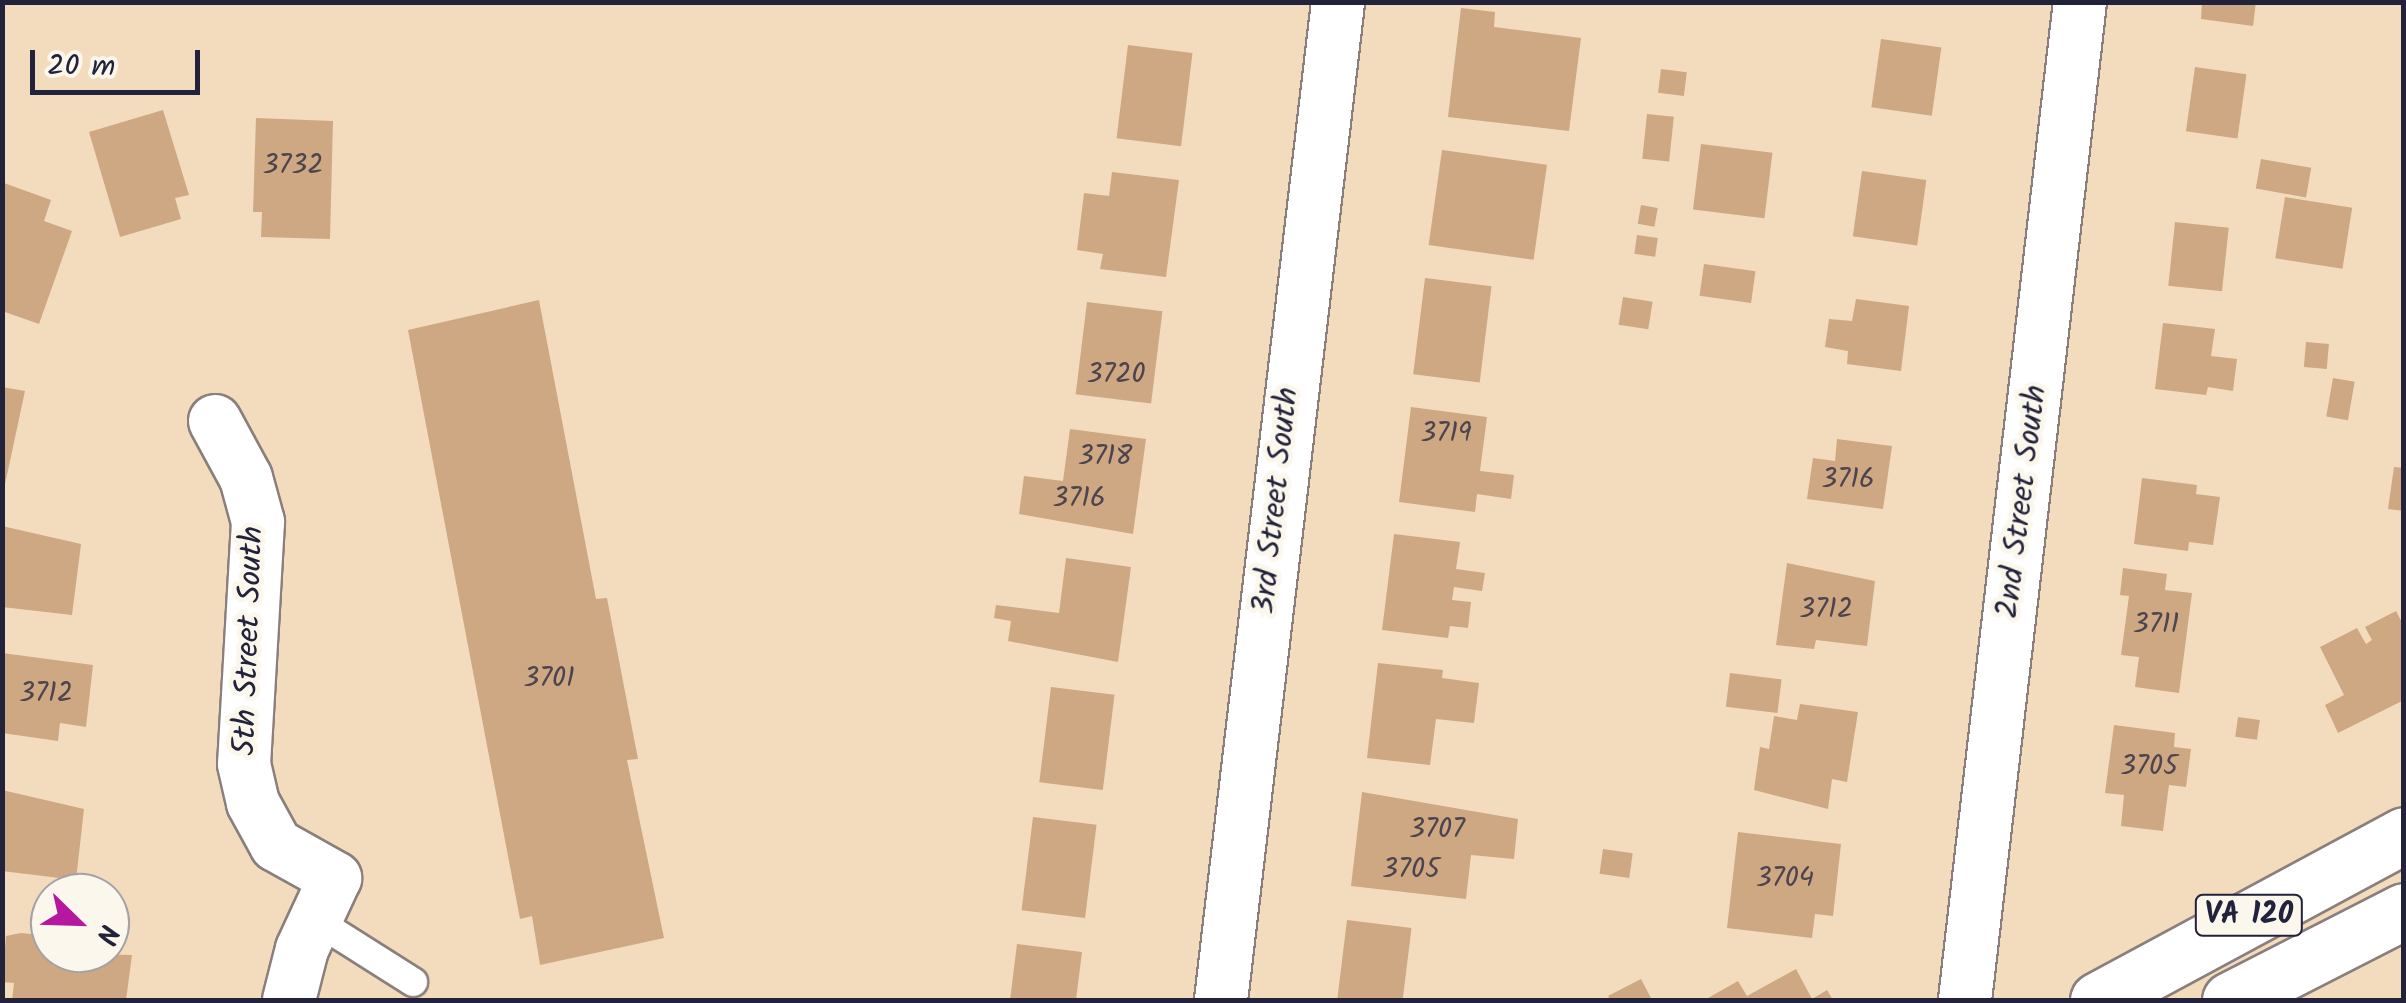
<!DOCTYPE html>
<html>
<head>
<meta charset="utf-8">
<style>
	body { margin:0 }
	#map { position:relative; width:2406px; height:1003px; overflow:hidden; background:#f3dcbd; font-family:Kalam,sans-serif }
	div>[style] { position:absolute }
	.building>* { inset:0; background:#cda882; transform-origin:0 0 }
	.roads { filter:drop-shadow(2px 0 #8a7f7c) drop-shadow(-2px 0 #8a7f7c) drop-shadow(0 2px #8a7f7c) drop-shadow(0 -2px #8a7f7c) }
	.service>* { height:28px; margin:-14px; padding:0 14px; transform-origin:14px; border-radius:14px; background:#fff }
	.minor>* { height:52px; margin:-26px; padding:0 26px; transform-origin:26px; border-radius:26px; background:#fff }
	.primary>* { height:55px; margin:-27.5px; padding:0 27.5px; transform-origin:27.5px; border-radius:27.5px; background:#fff }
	span { translate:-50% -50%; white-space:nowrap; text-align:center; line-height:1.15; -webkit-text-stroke:10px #fbf7ec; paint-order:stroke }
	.number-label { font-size:28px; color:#4d444d }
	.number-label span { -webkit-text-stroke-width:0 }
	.shield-label span { padding:2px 8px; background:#fbf7ec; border:2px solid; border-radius:8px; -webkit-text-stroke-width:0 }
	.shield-label { font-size:30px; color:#22223b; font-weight:700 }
	.street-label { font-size:32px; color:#22223b }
	.frame { position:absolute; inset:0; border:5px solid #22223b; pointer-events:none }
	.north { position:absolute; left:30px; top:873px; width:100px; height:100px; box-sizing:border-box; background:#fbf7ec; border:2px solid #a4a2a5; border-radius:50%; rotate:113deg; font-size:28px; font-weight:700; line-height:40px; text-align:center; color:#22223b }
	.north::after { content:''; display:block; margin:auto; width:35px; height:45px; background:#b5179e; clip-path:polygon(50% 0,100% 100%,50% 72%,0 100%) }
	.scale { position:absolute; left:30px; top:50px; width:170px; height:45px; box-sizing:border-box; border:5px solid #22223b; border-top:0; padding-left:12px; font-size:30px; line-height:35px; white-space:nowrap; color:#22223b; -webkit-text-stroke:8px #fbf7ec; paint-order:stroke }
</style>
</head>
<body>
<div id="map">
	<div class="building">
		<div style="clip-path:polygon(2202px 2px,2256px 2px,2253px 26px,2201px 19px)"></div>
		<div style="clip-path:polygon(1461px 8px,1495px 12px,1494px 27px,1581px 38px,1569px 131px,1448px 117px)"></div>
		<div style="left:1881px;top:39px;width:61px;height:69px;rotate:8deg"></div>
		<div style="left:1128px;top:45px;width:65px;height:94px;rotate:7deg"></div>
		<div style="left:2195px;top:67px;width:52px;height:65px;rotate:8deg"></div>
		<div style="left:1661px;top:69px;width:26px;height:24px;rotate:7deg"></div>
		<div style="clip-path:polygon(163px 110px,189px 195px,175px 198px,181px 219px,120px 237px,89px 132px)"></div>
		<div style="left:1647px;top:114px;width:27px;height:45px;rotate:6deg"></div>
		<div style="clip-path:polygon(256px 118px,333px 121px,330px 239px,261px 237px,262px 212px,253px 212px)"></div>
		<div style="left:1701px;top:144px;width:72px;height:66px;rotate:7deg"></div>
		<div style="left:1442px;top:150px;width:106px;height:96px;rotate:8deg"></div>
		<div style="left:2261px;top:159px;width:51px;height:30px;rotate:10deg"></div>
		<div style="left:1862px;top:171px;width:65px;height:66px;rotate:8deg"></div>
		<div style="clip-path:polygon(1112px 172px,1179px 180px,1166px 277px,1100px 269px,1103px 254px,1077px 250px,1084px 193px,1109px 196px)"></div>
		<div style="clip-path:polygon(4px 183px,51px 200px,44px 221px,72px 231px,39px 324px,2px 311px)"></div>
		<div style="left:2285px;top:197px;width:68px;height:62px;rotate:9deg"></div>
		<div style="left:1641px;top:205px;width:17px;height:19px;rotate:10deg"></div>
		<div style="left:2175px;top:222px;width:54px;height:64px;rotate:6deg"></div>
		<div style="left:1637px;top:235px;width:21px;height:19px;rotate:8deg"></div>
		<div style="left:1704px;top:264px;width:52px;height:32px;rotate:8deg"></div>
		<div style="left:1425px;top:278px;width:67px;height:97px;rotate:7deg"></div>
		<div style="left:1623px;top:297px;width:30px;height:28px;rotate:9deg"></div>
		<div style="clip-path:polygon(1856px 299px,1909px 306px,1901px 371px,1847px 364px,1848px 351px,1825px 347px,1829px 319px,1852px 321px)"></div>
		<div style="clip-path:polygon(539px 300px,596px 599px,607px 598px,638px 759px,627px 760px,664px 938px,540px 965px,532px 916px,520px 919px,408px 330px)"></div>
		<div style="left:1087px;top:302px;width:76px;height:93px;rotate:7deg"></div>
		<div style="clip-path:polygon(2163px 323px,2215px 329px,2211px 356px,2237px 359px,2233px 391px,2208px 387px,2206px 395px,2155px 389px)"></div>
		<div style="left:2306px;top:342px;width:23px;height:25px;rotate:5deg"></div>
		<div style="left:2333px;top:378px;width:22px;height:39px;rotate:10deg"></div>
		<div style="clip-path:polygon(2px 387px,25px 391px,4px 489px,2px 489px)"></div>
		<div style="clip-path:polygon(1411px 407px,1487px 417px,1480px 471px,1514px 475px,1511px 499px,1477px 494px,1475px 512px,1399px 502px)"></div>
		<div style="clip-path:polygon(1070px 429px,1146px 439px,1133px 534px,1019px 514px,1024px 476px,1063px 481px)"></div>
		<div style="clip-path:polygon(1837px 439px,1892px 446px,1883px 509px,1807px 499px,1813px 458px,1835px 461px)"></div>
		<div style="clip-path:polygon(2394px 467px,2404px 468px,2404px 511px,2388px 509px)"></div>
		<div style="clip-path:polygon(2142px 478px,2197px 485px,2196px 494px,2220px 497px,2213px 545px,2189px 542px,2188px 551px,2134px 544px)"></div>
		<div style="clip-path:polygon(2px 526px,81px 544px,72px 615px,2px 607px)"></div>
		<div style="clip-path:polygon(1394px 534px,1460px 542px,1456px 569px,1485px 573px,1482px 591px,1454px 587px,1452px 600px,1471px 602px,1468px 628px,1450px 626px,1448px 638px,1382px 630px)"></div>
		<div style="clip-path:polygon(1066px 558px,1131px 567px,1118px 662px,1008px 641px,1011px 621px,994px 618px,996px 605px,1059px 613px)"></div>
		<div style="clip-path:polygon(1787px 563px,1875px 581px,1867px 646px,1816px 640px,1814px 649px,1776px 645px)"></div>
		<div style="clip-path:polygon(2123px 568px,2167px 574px,2165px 590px,2192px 593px,2179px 693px,2135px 687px,2139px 657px,2121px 655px,2129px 596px,2120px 595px)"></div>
		<div style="clip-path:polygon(2396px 611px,2404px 626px,2404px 700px,2338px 733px,2325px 705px,2344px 695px,2320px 647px,2357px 628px,2366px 644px,2372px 640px,2365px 627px)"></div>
		<div style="clip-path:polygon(2px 653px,93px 665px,86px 727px,60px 723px,58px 741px,2px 733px)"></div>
		<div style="clip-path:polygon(1378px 663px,1443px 670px,1442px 678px,1479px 683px,1474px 723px,1436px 719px,1430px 765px,1367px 758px)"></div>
		<div style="left:1730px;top:673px;width:52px;height:34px;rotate:7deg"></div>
		<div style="left:1051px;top:687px;width:64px;height:96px;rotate:7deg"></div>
		<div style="clip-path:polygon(1800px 704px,1858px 712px,1847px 782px,1832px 779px,1828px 809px,1754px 790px,1760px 747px,1769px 749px,1774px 716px,1797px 720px)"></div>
		<div style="left:2238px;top:717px;width:22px;height:20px;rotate:8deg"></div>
		<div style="clip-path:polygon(2114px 725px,2175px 733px,2174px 747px,2191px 749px,2186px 787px,2169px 785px,2163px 831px,2121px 826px,2124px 795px,2105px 793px)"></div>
		<div style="clip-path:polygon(2px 790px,84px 809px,76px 880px,2px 871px)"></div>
		<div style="clip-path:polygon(1362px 792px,1518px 819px,1514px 859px,1471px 855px,1466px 899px,1351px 886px)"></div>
		<div style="left:1033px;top:817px;width:64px;height:94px;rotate:7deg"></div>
		<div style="clip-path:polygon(1738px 832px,1841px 844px,1833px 916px,1815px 914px,1812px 938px,1727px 928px)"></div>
		<div style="left:1603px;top:849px;width:30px;height:25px;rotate:8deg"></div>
		<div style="left:1347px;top:920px;width:65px;height:81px;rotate:7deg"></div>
		<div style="clip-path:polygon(21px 933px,50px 936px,50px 953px,132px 955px,126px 1000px,12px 1000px,14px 983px,2px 982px,6px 936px)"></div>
		<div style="clip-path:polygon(1017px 944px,1082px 952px,1076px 1000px,1010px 1000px)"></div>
		<div style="clip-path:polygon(1796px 969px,1812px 999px,1827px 990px,1833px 1000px,1708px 998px,1738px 981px,1747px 996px)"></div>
		<div style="clip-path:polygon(1641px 979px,1652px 1000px,1610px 1000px,1608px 996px)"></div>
	</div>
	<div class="roads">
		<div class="service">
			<div style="left:315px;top:920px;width:116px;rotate:32.3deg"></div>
		</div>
		<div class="minor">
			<div style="left:215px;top:421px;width:65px;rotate:61.5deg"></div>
			<div style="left:246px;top:478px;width:46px;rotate:74.7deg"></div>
			<div style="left:258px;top:522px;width:242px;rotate:93.3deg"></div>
			<div style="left:244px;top:764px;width:40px;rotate:77deg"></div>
			<div style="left:253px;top:803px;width:48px;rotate:61.3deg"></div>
			<div style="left:276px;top:845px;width:68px;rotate:29.2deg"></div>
			<div style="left:335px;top:878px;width:78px;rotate:114.9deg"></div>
			<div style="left:302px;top:949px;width:53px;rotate:104.3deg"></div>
			<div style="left:1221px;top:1000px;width:1005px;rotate:-83.31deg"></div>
			<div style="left:1965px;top:1000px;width:1005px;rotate:-83.43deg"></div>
		</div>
		<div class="primary">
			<div style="left:2098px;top:1000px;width:348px;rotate:-28.3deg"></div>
			<div style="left:2230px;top:1000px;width:195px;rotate:-27.1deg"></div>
		</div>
	</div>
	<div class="number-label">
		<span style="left:293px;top:166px">3732</span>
		<span style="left:1116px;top:375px">3720</span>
		<span style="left:1446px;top:434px">3719</span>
		<span style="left:1105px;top:457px">3718</span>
		<span style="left:1848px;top:480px">3716</span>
		<span style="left:1079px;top:499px">3716</span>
		<span style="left:1826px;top:610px">3712</span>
		<span style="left:2156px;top:625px">3711</span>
		<span style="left:549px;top:679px">3701</span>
		<span style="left:46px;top:694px">3712</span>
		<span style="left:2149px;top:767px">3705</span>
		<span style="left:1437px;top:830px">3707</span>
		<span style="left:1411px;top:870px">3705</span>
		<span style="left:1785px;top:879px">3704</span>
	</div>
	<div class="shield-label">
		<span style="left:2249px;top:915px">VA 120</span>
	</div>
	<div class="street-label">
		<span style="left:1277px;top:501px;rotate:-84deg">3rd Street South</span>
		<span style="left:2023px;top:502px;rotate:-83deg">2nd Street South</span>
		<span style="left:250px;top:641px;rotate:-88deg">5th Street South</span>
	</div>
	<div class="frame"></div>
	<div class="north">N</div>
	<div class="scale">20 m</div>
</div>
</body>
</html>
